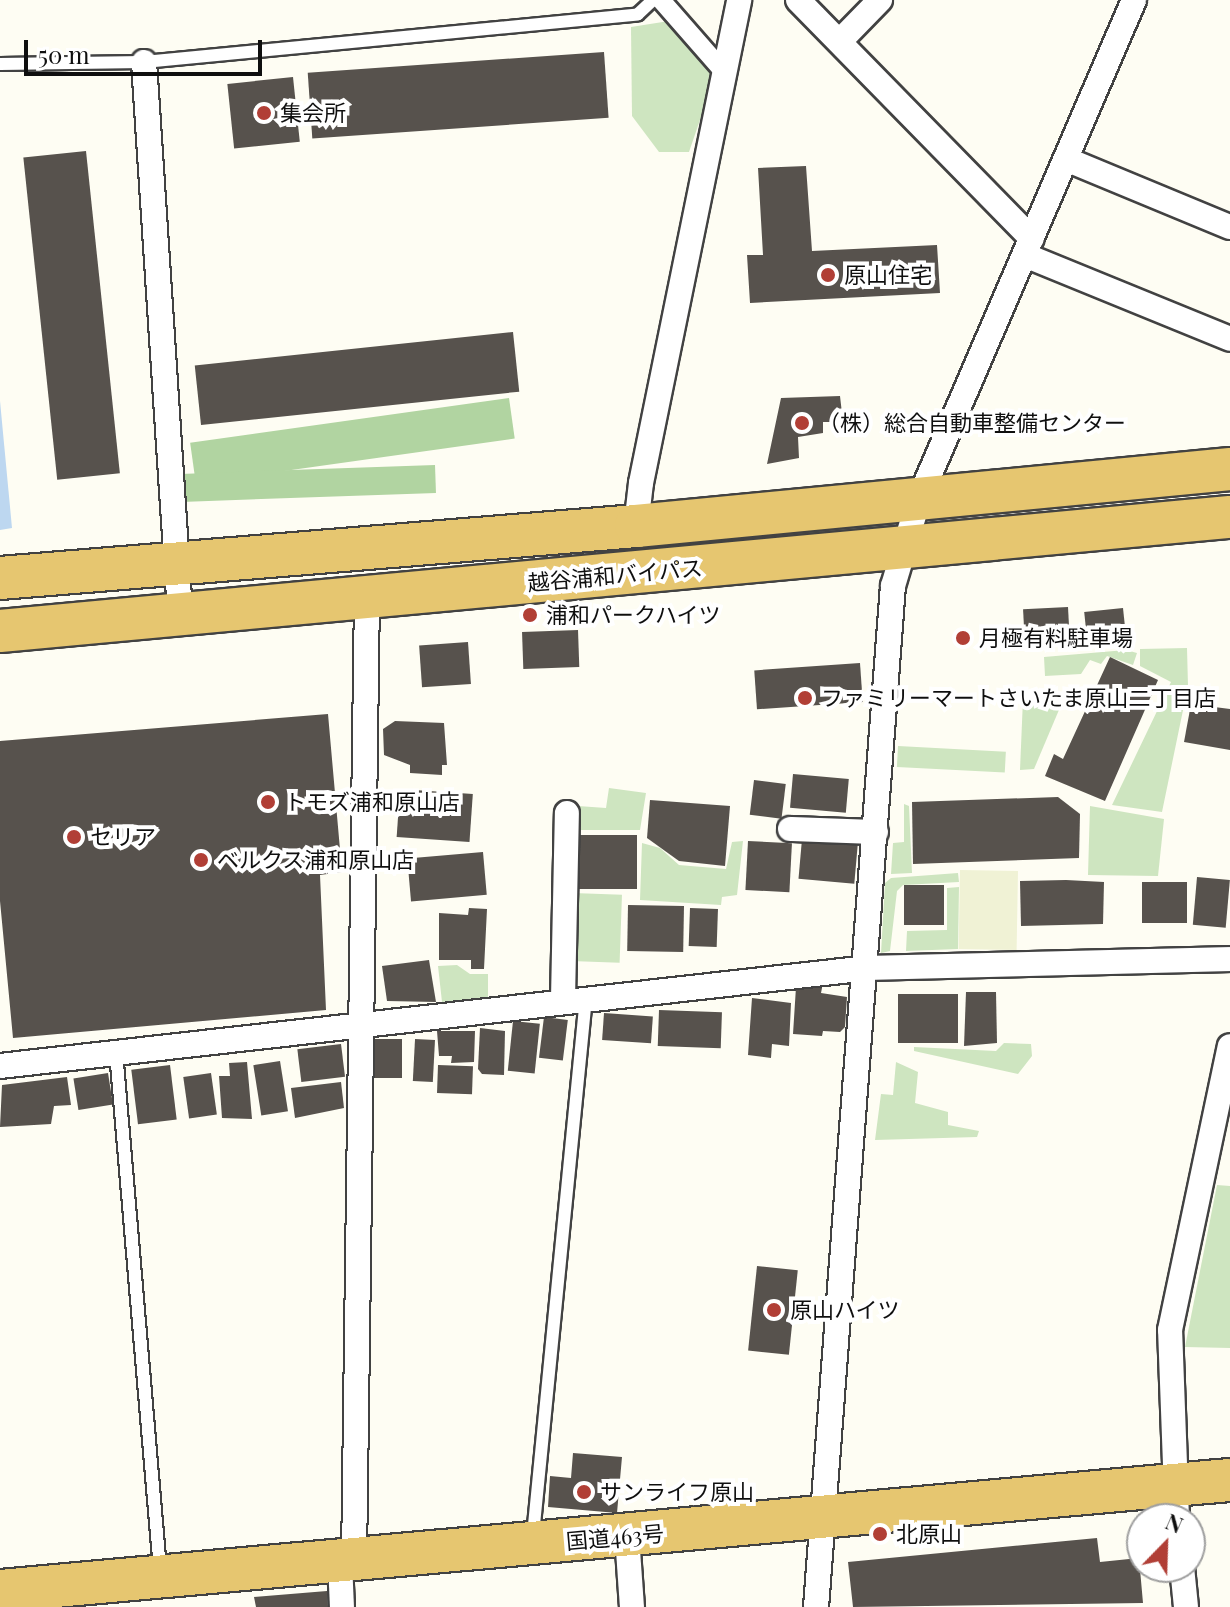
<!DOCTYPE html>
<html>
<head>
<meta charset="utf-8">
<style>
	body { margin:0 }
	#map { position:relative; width:1230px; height:1607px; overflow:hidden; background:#fefdf3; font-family:"Playfair Display","Noto Sans JP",serif }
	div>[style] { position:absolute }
	.farmland>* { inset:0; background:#f0f2d5; transform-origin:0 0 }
	.green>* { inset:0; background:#cee5c0; transform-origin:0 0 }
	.forest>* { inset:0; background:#b1d4a1; transform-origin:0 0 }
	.water>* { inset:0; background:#bdd7f0 }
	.building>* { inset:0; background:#57524d; transform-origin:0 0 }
	.roads { filter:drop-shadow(2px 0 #424242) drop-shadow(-2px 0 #424242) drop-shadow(0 2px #424242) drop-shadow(0 -2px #424242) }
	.service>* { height:12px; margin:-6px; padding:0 6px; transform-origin:6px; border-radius:6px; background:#fff }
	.pedestrian>* { height:18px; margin:-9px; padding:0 9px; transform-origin:9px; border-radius:9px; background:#fff }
	.minor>* { height:24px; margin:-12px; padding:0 12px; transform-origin:12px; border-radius:12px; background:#fff }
	.trunk>* { height:42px; margin:-21px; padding:0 21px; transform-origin:21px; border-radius:21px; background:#e6c670 }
	.dots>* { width:22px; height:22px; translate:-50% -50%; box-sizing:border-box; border:4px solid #fff; border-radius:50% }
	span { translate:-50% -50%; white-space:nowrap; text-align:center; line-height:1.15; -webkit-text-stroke:8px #fff; paint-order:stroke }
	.poi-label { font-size:22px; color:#0f0f0f }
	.left { translate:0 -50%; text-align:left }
	.street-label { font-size:22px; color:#0f0f0f }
	.north { position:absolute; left:1126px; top:1503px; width:80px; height:80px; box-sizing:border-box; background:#fff; border:2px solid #9f9f9f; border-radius:50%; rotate:23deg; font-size:22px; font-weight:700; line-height:32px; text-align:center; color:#0f0f0f }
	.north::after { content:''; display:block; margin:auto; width:28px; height:36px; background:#b13f36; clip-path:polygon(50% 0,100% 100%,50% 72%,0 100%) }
	.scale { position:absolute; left:24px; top:40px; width:238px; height:36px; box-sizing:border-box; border:4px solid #0f0f0f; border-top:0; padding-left:10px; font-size:24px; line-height:28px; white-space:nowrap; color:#0f0f0f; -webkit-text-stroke:6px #fff; paint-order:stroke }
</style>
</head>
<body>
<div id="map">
	<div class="farmland">
		<div style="left:960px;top:870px;width:58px;height:79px;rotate:1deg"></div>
	</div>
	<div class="green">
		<div style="clip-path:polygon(669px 21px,712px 69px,714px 79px,689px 152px,659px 152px,632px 116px,631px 27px)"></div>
		<div style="clip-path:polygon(1187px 648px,1188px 686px,1162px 812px,1112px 805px,1171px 682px,1140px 666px,1140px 649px)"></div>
		<div style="clip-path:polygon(1126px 650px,1137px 653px,1133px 665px,1107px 656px,1101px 664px,1090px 660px,1081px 674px,1045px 676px,1044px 657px)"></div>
		<div style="clip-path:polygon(1064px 698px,1034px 769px,1020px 770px,1023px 699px)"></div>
		<div style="left:898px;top:746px;width:108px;height:21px;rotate:3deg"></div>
		<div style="clip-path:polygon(609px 788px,646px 793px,640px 830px,581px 830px,578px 806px,606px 808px)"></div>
		<div style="clip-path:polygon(904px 804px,909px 806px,912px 873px,891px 874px,893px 843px,904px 842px)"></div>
		<div style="clip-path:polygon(1090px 806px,1164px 819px,1158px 876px,1088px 875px)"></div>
		<div style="clip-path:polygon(743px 841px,737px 895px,722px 897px,721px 905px,640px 900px,642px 843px,660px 848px,679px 865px,726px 869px,732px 842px)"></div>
		<div style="clip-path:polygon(958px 873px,959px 882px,903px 885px,897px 891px,890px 951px,881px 953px,885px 883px,891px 878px)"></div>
		<div style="clip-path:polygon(959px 887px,958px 949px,906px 951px,907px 931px,947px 930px,947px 888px)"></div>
		<div style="left:573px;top:893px;width:49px;height:68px;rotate:2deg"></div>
		<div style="clip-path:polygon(457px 965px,470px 974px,488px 974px,488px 997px,442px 1002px,438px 966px)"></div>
		<div style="clip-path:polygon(1004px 1043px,1031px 1044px,1032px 1056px,1018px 1074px,914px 1051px,914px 1047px,996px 1051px)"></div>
		<div style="clip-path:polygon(896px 1062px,918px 1072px,915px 1103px,948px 1112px,948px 1125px,979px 1131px,977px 1137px,875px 1140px,881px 1094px,893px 1095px)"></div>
		<div style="clip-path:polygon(1217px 1185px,1230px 1186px,1230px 1348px,1185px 1347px)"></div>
	</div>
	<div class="forest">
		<div style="left:509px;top:398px;width:41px;height:322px;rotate:82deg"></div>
		<div style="left:435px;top:465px;width:28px;height:255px;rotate:88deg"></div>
	</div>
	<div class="water">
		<div style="clip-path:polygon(0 401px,12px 528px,0 530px)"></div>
	</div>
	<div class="building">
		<div style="left:604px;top:52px;width:66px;height:297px;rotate:86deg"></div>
		<div style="left:293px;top:77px;width:65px;height:66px;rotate:84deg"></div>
		<div style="left:86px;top:151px;width:324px;height:63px;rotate:84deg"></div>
		<div style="clip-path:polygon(806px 166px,812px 251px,937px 245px,940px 293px,750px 303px,747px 255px,763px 255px,758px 168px)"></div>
		<div style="left:513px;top:332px;width:60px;height:320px;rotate:84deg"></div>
		<div style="clip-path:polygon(840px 396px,843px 422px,823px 422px,823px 433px,798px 437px,799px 458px,767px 464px,781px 398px)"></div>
		<div style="left:1068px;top:607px;width:35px;height:45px;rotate:87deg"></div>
		<div style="left:1123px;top:608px;width:29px;height:39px;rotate:84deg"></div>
		<div style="left:578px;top:630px;width:37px;height:56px;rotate:88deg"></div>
		<div style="left:468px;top:642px;width:42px;height:49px;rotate:86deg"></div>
		<div style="clip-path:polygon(1110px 657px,1158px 680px,1105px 801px,1045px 776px,1054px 754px,1063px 759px)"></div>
		<div style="left:860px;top:663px;width:39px;height:106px;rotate:86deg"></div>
		<div style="clip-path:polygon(1191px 704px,1230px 709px,1230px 750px,1184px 742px)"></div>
		<div style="clip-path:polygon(328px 714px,342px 872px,320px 875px,326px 1010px,13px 1038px,0 901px,0 741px)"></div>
		<div style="clip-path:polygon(395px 721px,444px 723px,447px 765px,442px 765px,442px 775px,410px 773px,410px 765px,384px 755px,383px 729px)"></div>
		<div style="left:793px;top:774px;width:56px;height:34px;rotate:5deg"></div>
		<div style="left:754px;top:780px;width:32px;height:35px;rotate:7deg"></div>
		<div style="left:400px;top:789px;width:73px;height:48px;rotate:4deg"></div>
		<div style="clip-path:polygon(1058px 797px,1080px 814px,1079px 858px,913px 864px,912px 802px)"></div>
		<div style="clip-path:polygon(650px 800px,730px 806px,725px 866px,679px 861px,647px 838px)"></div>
		<div style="left:576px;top:835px;width:61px;height:54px"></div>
		<div style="left:802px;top:839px;width:56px;height:40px;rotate:5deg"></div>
		<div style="left:748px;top:841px;width:44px;height:49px;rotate:3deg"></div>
		<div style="left:483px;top:852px;width:43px;height:76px;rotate:85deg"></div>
		<div style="left:1197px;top:877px;width:33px;height:48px;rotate:5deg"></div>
		<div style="clip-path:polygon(1066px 880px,1104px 882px,1103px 924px,1021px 926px,1020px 881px)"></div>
		<div style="left:1187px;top:882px;width:41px;height:45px;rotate:90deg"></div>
		<div style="left:904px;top:885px;width:40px;height:40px"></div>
		<div style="left:628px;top:905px;width:56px;height:46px;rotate:1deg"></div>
		<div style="clip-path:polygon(469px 908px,487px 909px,484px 969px,471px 969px,471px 960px,439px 960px,439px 913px,468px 915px)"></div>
		<div style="left:690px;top:908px;width:28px;height:38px;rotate:2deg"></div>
		<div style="clip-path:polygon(429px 960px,436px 1002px,387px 1001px,382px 966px)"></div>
		<div style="clip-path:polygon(796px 987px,822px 988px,821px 993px,847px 997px,845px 1027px,840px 1032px,823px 1031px,822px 1036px,793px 1034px)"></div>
		<div style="clip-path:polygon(966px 992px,996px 992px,997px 1043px,964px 1046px)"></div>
		<div style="left:958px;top:994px;width:49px;height:60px;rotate:90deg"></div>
		<div style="clip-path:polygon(752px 998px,791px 1003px,789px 1046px,772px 1044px,771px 1058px,748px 1055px)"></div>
		<div style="left:659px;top:1010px;width:63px;height:36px;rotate:2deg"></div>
		<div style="left:604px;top:1013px;width:49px;height:27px;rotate:4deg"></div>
		<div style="left:544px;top:1017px;width:24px;height:41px;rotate:7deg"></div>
		<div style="left:513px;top:1021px;width:27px;height:50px;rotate:6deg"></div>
		<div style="clip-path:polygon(480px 1028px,505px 1031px,504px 1075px,482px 1074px,478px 1069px)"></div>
		<div style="clip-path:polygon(437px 1031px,475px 1031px,474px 1062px,451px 1063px,452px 1056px,439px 1056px)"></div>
		<div style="left:375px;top:1039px;width:27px;height:39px"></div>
		<div style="left:435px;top:1040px;width:42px;height:20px;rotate:93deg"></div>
		<div style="left:341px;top:1044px;width:33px;height:44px;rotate:83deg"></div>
		<div style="left:280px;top:1061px;width:51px;height:27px;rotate:81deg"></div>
		<div style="clip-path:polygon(247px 1062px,252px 1119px,222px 1118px,219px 1076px,230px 1076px,229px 1063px)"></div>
		<div style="left:170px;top:1065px;width:55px;height:39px;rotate:83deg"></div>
		<div style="left:438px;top:1065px;width:35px;height:28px;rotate:2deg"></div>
		<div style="left:108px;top:1073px;width:32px;height:35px;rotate:81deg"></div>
		<div style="left:211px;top:1073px;width:42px;height:28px;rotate:82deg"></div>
		<div style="clip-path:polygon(67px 1077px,71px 1105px,54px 1106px,51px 1124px,0 1127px,2px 1085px)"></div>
		<div style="clip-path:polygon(341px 1082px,344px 1108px,295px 1118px,291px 1088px)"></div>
		<div style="left:757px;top:1266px;width:41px;height:85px;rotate:6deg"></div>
		<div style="clip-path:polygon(573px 1453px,622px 1457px,617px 1513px,548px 1507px,550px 1476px,571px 1478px)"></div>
		<div style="clip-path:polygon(1097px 1538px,1100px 1562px,1139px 1558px,1143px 1603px,853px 1607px,848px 1562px)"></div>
		<div style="clip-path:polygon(327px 1591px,328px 1607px,256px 1607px,254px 1597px)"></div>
	</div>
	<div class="roads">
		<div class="service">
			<div style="left:0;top:64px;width:144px;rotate:-0.8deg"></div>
			<div style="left:144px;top:62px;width:496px;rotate:-5.5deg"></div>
			<div style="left:638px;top:14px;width:21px;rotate:-43deg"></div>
			<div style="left:116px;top:1052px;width:520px;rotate:85.14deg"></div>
			<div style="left:533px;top:1535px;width:541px;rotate:-84.37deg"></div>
		</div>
		<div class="pedestrian">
			<div style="left:661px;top:0;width:97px;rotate:48.8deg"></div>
		</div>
		<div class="minor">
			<div style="left:798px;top:0;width:334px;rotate:45.6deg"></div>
			<div style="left:841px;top:40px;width:56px;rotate:-45.7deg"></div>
			<div style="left:144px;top:62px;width:552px;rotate:86.26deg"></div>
			<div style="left:1068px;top:160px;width:175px;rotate:22.5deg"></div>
			<div style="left:1027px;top:256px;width:219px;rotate:22.2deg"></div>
			<div style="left:636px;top:526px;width:43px;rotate:-83.4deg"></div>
			<div style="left:641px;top:483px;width:493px;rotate:-78.5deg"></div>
			<div style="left:790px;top:829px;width:86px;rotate:2deg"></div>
			<div style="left:563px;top:999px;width:186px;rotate:-88.8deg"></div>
			<div style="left:0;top:1066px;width:874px;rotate:-6.44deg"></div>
			<div style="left:868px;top:968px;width:362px;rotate:-1.4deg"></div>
			<div style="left:1177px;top:1519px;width:189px;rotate:-92.1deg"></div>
			<div style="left:1170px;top:1330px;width:290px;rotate:-78.1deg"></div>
			<div style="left:627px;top:1536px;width:71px;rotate:86deg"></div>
			<div style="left:354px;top:1561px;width:964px;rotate:-89.23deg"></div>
			<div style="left:340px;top:1562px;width:45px;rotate:87.5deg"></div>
			<div style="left:1182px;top:1567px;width:40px;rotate:84.3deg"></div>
			<div style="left:816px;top:1607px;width:1024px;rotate:-85.69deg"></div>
			<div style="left:893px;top:586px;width:91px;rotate:-73.4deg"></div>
			<div style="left:919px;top:499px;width:543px;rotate:-66.69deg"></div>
		</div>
		<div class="trunk">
			<div style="left:0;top:578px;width:638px;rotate:-4.67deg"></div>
			<div style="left:636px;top:526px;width:597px;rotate:-5.48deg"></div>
			<div style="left:0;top:631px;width:1235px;rotate:-5.3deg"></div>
			<div style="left:0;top:1591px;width:1235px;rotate:-5.16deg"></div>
		</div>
	</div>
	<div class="dots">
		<div style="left:264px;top:113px;background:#b13f36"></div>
		<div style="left:828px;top:275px;background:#b13f36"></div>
		<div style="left:802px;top:423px;background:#b13f36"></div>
		<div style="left:530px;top:615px;background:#b13f36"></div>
		<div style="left:963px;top:638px;background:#b13f36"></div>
		<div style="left:805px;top:698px;background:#b13f36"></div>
		<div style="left:268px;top:802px;background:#b13f36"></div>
		<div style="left:74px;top:837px;background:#b13f36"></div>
		<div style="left:201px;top:860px;background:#b13f36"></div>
		<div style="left:774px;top:1310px;background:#b13f36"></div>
		<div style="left:584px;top:1492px;background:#b13f36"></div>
		<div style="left:880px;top:1534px;background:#b13f36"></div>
	</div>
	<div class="poi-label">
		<span class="left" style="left:280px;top:113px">集会所</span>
		<span class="left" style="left:844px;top:275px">原山住宅</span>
		<span class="left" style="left:818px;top:423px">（株）総合自動車整備センター</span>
		<span class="left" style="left:546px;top:615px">浦和パークハイツ</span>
		<span class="left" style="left:979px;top:638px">月極有料駐車場</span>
		<span class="left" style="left:821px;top:698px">ファミリーマートさいたま原山二丁目店</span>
		<span class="left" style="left:284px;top:802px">トモズ浦和原山店</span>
		<span class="left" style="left:90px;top:837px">セリア</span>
		<span class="left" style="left:217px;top:860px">ベルクス浦和原山店</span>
		<span class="left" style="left:790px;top:1310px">原山ハイツ</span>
		<span class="left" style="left:600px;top:1492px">サンライフ原山</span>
		<span class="left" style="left:896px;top:1534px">北原山</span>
	</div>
	<div class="street-label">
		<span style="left:615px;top:575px;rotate:-5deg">越谷浦和バイパス</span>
		<span style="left:615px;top:1537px;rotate:-5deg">国道463号</span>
	</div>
	<div class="north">N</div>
	<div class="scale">50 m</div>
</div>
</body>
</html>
